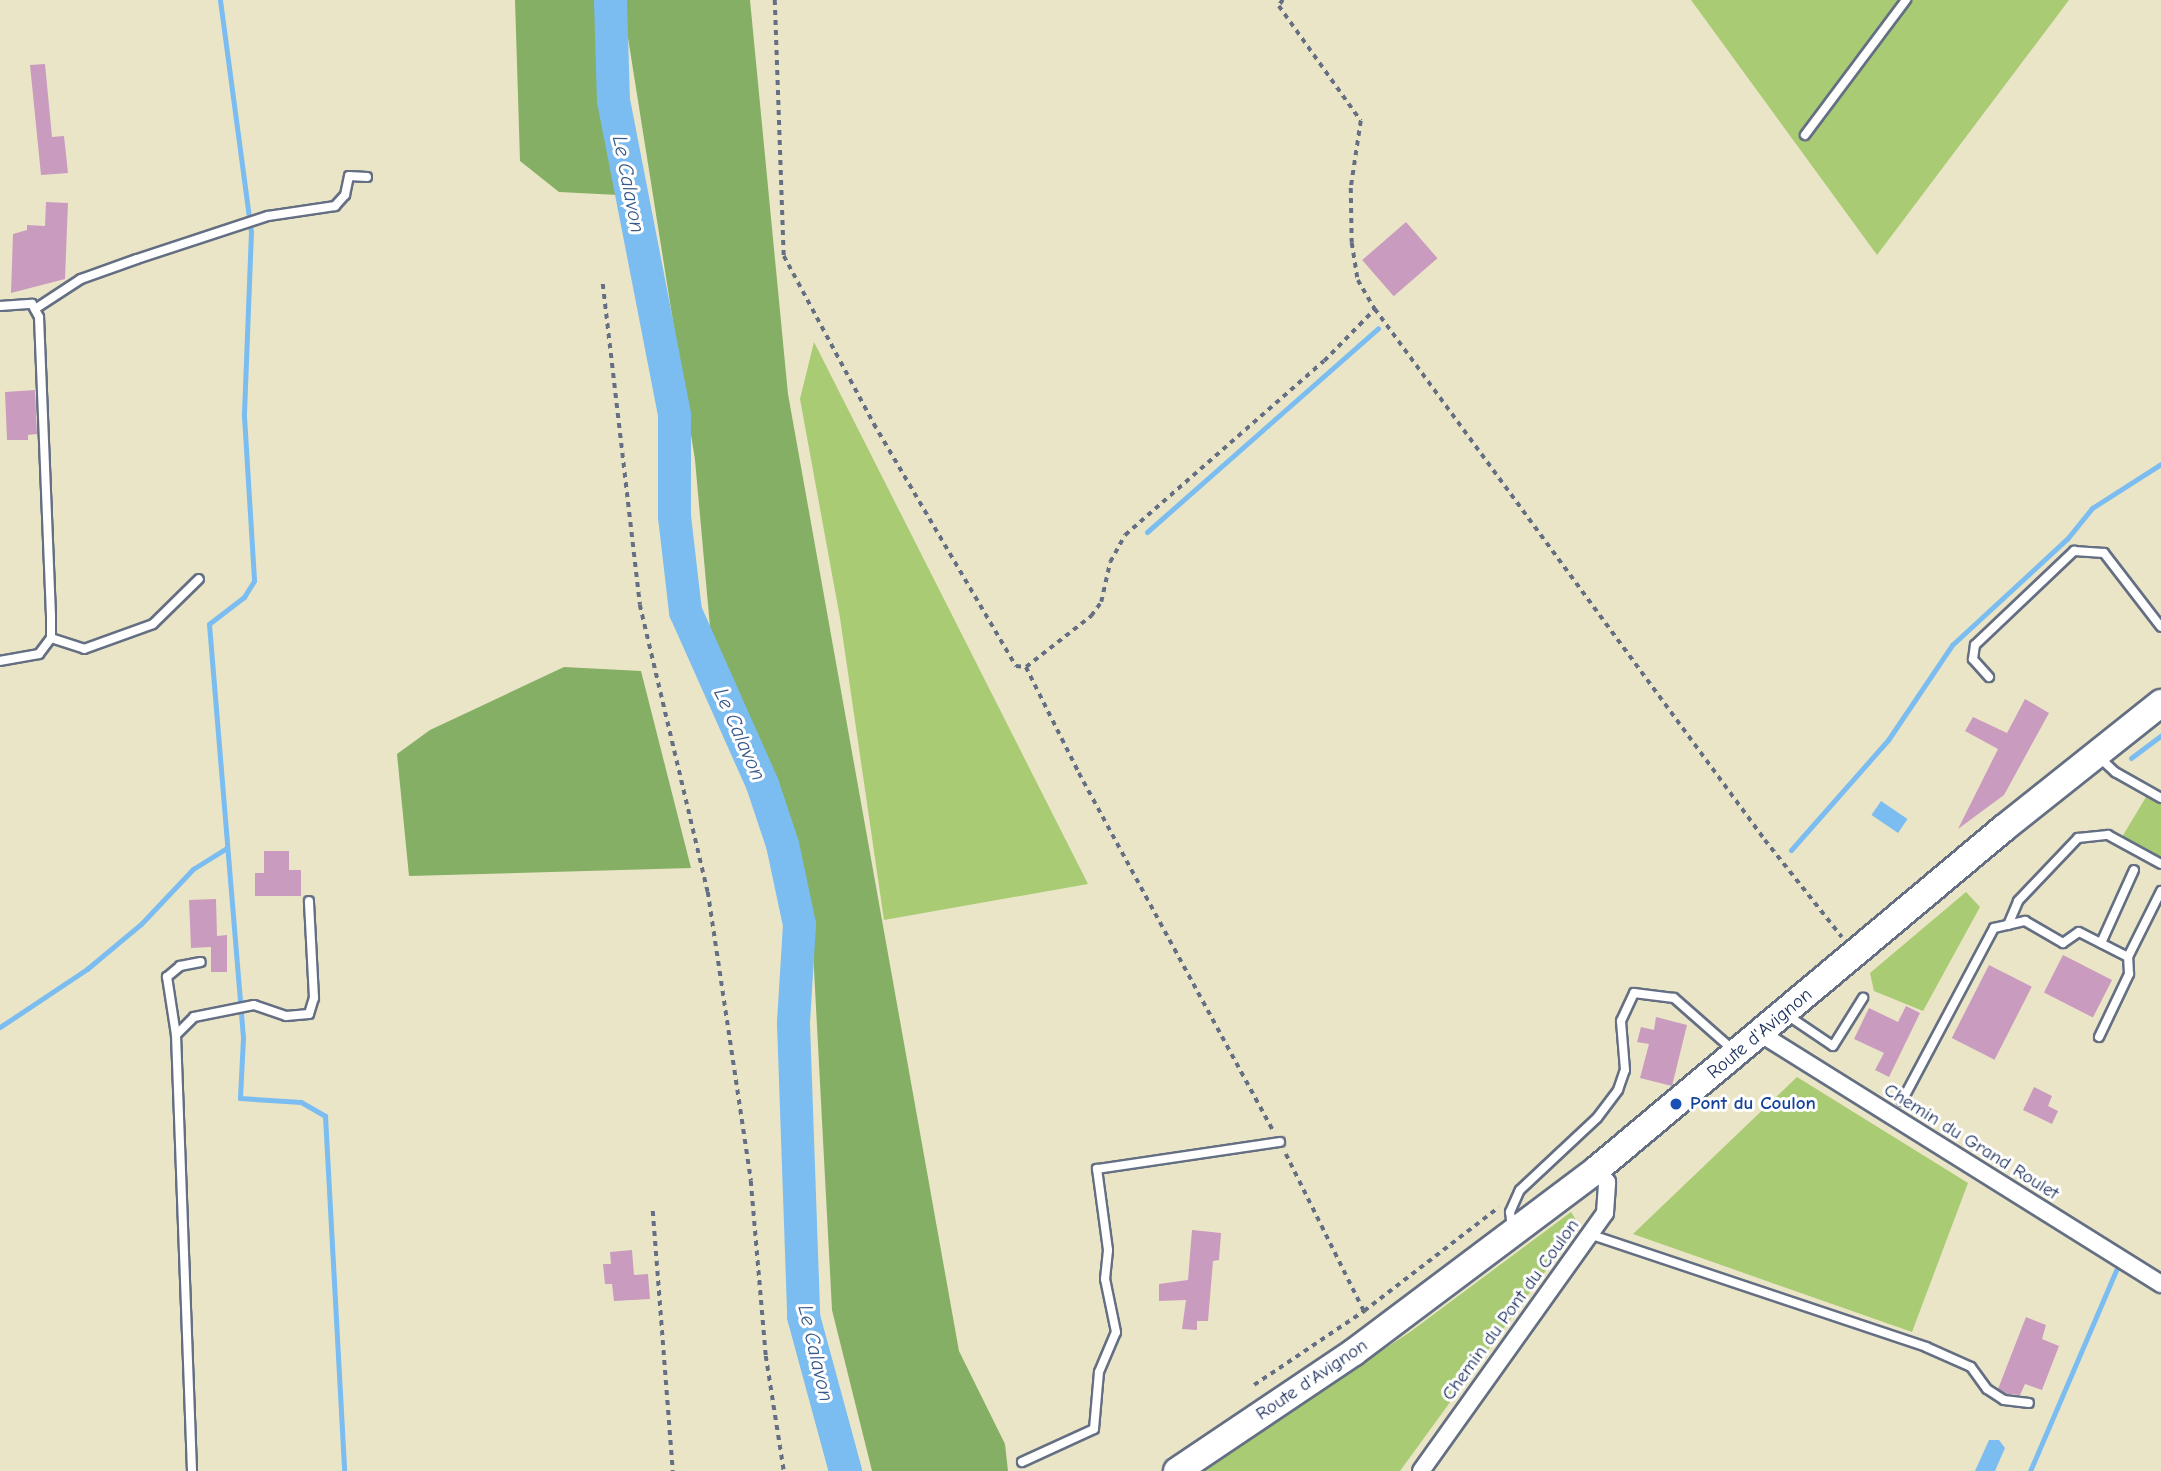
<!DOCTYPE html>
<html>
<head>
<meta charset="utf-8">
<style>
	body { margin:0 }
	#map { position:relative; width:2161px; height:1471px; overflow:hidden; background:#ebe5c7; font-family:"Comic Neue",sans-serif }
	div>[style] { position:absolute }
	.green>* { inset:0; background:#a8cb74 }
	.forest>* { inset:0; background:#86af66 }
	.water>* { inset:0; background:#7bbdf0; transform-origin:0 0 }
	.stream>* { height:5px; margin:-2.5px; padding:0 2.5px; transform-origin:2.5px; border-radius:2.5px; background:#7bbdf0 }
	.river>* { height:33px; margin:-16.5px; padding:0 16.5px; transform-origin:16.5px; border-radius:16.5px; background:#7bbdf0 }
	.building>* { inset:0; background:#c99bbf; transform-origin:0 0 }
	.path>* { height:3.5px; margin-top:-1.75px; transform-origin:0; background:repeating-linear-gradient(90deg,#646f83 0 5px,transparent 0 10px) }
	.roads { filter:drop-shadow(2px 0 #646f83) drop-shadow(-2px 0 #646f83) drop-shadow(0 2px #646f83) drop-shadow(0 -2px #646f83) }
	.lane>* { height:8px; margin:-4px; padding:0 4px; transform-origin:4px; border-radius:4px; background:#fff }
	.street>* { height:16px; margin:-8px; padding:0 8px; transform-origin:8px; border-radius:8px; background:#fff }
	.primary>* { height:26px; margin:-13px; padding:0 13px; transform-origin:13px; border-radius:13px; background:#fff }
	.dots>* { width:19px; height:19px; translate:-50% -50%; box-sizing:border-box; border:4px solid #fff; border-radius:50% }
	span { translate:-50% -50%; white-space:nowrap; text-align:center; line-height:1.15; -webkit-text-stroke:6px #fff; paint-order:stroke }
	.street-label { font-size:19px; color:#1b2f5e }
	.transit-label { font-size:19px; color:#164399; font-weight:700 }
	.left { translate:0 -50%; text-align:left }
	.water-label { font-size:21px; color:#385a8a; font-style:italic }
</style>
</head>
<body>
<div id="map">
	<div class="green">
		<div style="clip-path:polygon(1691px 0,2069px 0,1877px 255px)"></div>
		<div style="clip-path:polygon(814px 342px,1088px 884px,884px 920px,840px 618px,800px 399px)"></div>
		<div style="clip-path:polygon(2146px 797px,2161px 804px,2161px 857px,2122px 837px)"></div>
		<div style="clip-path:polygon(1966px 892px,1980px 907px,1923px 1011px,1874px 991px,1870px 973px)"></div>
		<div style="clip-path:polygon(1797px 1077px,1968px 1183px,1912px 1332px,1633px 1234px)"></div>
		<div style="clip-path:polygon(1571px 1212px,1579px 1225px,1400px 1471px,1198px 1471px,1410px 1332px)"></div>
	</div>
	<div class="forest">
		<div style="clip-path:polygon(515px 0,598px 0,599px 107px,618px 195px,559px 192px,520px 161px)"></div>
		<div style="clip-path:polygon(622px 0,750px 0,788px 394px,959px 1351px,1005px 1444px,1008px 1471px,872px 1471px,832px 1310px,812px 932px,799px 862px,711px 638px,695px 460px)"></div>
		<div style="clip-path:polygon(564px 667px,641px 671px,691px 868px,409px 876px,397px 754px,430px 730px)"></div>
	</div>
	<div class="water">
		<div style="left:1881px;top:801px;width:32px;height:17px;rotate:34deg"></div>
		<div style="clip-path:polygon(1989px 1440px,1999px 1440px,2005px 1448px,1995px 1471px,1975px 1471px)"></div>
	</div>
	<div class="stream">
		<div style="left:220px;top:0;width:233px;rotate:82.4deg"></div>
		<div style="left:251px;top:231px;width:185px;rotate:92.2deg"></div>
		<div style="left:244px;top:416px;width:165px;rotate:86.5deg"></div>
		<div style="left:254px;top:581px;width:19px;rotate:122deg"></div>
		<div style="left:244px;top:597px;width:44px;rotate:142.4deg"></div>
		<div style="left:209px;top:624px;width:415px;rotate:85.3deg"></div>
		<div style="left:243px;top:1038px;width:60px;rotate:92.9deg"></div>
		<div style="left:240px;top:1098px;width:61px;rotate:3.8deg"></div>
		<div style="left:301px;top:1102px;width:28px;rotate:30deg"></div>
		<div style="left:325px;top:1116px;width:356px;rotate:86.9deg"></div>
		<div style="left:1147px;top:532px;width:308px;rotate:-41.4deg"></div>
		<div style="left:2131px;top:758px;width:38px;rotate:-37deg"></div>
		<div style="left:1791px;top:850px;width:147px;rotate:-48.6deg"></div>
		<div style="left:1888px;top:740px;width:115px;rotate:-56deg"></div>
		<div style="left:1952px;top:645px;width:156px;rotate:-42.7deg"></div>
		<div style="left:2067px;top:539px;width:40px;rotate:-51deg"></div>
		<div style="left:2092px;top:508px;width:82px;rotate:-32.5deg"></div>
		<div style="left:0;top:1027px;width:105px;rotate:-33.7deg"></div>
		<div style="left:87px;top:969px;width:70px;rotate:-39.8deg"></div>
		<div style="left:141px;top:924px;width:76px;rotate:-46.6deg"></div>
		<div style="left:193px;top:869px;width:40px;rotate:-32deg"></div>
		<div style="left:2030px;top:1471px;width:223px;rotate:-66.8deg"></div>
	</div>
	<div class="river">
		<div style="left:610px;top:0;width:100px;rotate:88.3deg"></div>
		<div style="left:613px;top:100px;width:321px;rotate:79deg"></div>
		<div style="left:674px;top:415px;width:101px;rotate:90deg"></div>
		<div style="left:674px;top:516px;width:96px;rotate:83.4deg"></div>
		<div style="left:685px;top:611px;width:189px;rotate:66deg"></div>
		<div style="left:762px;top:784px;width:63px;rotate:71.6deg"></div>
		<div style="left:782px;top:844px;width:82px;rotate:78deg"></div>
		<div style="left:799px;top:924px;width:99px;rotate:93.5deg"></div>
		<div style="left:793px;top:1023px;width:293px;rotate:88deg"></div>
		<div style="left:803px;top:1316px;width:161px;rotate:74.8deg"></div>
	</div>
	<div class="building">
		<div style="clip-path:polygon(45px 64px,52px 137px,64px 136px,68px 173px,41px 175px,30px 65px)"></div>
		<div style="clip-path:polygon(46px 202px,68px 203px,65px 279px,11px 293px,13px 234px,27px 230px,27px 225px,45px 226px)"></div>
		<div style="left:1406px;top:222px;width:48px;height:58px;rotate:49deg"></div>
		<div style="clip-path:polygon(35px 390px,37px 434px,28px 435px,28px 440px,7px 440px,5px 392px)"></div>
		<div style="clip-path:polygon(2025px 699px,2049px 713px,2004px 795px,1958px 829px,1998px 749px,1965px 731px,1973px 717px,2007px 733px)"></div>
		<div style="clip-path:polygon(264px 851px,289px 851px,289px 870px,301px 870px,301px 896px,255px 896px,255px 873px,264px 873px)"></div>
		<div style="clip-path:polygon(216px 899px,217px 936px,227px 935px,227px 972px,211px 972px,211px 947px,191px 948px,189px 900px)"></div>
		<div style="left:2063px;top:955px;width:55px;height:42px;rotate:27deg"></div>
		<div style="left:1989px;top:965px;width:48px;height:82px;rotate:27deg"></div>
		<div style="clip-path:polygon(1906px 1006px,1920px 1013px,1889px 1077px,1875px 1070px,1884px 1053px,1854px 1039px,1869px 1008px,1898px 1022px)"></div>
		<div style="clip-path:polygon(1656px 1017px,1687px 1025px,1672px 1086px,1640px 1078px,1649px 1044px,1637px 1042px,1641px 1027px,1654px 1030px)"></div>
		<div style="clip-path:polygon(2034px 1087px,2052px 1096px,2048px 1106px,2058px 1111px,2052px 1124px,2023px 1110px)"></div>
		<div style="clip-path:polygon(1192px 1230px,1221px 1233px,1219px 1260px,1213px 1261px,1208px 1321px,1197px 1321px,1197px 1330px,1182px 1329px,1186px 1300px,1159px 1301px,1159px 1284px,1188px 1280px)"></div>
		<div style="clip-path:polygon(632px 1250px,634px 1275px,648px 1274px,650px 1299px,614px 1301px,612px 1284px,605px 1284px,603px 1264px,611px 1264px,610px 1252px)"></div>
		<div style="clip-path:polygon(2026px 1317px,2046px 1325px,2042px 1339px,2059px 1346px,2042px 1390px,2025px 1384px,2020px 1395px,2007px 1394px,1998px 1389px)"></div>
	</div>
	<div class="path">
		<div style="left:775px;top:0;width:256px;rotate:88deg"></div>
		<div style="left:784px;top:256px;width:191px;rotate:61.8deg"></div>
		<div style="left:874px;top:424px;width:281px;rotate:59.6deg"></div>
		<div style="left:1016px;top:666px;width:10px;rotate:6deg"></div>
		<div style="left:1026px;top:667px;width:83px;rotate:-38.1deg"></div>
		<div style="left:1091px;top:616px;width:17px;rotate:-54deg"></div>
		<div style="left:1101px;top:602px;width:41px;rotate:-77.3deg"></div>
		<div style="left:1110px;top:562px;width:31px;rotate:-61deg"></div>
		<div style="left:1125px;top:535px;width:264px;rotate:-41.2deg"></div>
		<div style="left:1324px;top:361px;width:73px;rotate:-45.6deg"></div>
		<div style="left:1283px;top:0;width:7px;rotate:124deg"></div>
		<div style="left:1279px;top:6px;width:141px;rotate:54.5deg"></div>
		<div style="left:1361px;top:121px;width:68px;rotate:98.5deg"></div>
		<div style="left:1351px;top:188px;width:55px;rotate:89deg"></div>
		<div style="left:1352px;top:243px;width:37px;rotate:81deg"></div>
		<div style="left:1358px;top:280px;width:34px;rotate:60deg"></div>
		<div style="left:1375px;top:309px;width:659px;rotate:53.7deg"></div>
		<div style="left:1765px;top:840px;width:124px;rotate:51.6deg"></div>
		<div style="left:603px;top:284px;width:323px;rotate:83.4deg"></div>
		<div style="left:640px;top:605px;width:295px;rotate:76.7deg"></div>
		<div style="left:708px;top:892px;width:292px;rotate:81.5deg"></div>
		<div style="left:751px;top:1181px;width:176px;rotate:85.1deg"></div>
		<div style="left:766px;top:1356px;width:116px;rotate:81.1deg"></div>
		<div style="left:1026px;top:667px;width:119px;rotate:63.4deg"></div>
		<div style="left:1079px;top:773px;width:409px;rotate:61.5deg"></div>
		<div style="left:1286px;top:1154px;width:175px;rotate:63.6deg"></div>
		<div style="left:1364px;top:1311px;width:170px;rotate:-37.6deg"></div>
		<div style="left:653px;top:1211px;width:261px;rotate:85.6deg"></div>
		<div style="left:1254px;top:1385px;width:133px;rotate:-33.9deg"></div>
	</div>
	<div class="roads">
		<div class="lane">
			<div style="left:1805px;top:135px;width:169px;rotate:-53.2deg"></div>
			<div style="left:0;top:306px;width:32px;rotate:-4deg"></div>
			<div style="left:32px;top:304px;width:15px;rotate:62deg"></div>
			<div style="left:39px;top:317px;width:300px;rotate:87.7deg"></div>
			<div style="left:51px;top:617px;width:21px;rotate:90deg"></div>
			<div style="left:51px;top:638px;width:20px;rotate:127deg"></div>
			<div style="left:39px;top:654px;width:40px;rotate:170deg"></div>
			<div style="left:35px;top:309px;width:55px;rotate:-33.1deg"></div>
			<div style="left:81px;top:279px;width:59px;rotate:-19.7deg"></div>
			<div style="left:137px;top:259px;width:138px;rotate:-18.2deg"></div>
			<div style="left:268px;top:216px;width:68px;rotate:-8.5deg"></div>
			<div style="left:335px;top:206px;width:15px;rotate:-48deg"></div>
			<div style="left:345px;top:195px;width:19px;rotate:-78deg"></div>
			<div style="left:349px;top:176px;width:18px;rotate:3deg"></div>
			<div style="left:51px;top:638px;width:35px;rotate:18deg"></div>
			<div style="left:84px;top:649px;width:73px;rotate:-19.9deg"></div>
			<div style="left:153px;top:624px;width:64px;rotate:-44.4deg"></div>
			<div style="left:1989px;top:677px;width:24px;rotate:-132deg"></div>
			<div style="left:1973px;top:659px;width:14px;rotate:-82deg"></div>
			<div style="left:1975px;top:645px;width:137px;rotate:-43.5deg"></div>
			<div style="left:2074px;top:551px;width:30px;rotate:4deg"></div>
			<div style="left:2104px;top:553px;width:93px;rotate:52.4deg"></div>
			<div style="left:2100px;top:758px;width:21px;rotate:43deg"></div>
			<div style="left:2115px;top:772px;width:53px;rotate:29.5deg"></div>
			<div style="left:2008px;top:925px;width:26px;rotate:-67deg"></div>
			<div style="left:2018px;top:901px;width:87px;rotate:-46.4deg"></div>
			<div style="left:2078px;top:838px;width:30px;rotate:-6deg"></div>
			<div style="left:2108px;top:835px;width:60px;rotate:28.7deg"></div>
			<div style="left:2101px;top:943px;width:80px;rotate:-65.7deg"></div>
			<div style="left:1787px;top:1015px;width:55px;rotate:34deg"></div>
			<div style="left:1833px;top:1046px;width:57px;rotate:-58deg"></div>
			<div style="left:176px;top:1035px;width:59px;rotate:-98.8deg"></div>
			<div style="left:167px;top:977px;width:17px;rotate:-40deg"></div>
			<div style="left:180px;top:966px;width:21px;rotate:-11deg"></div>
			<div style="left:2099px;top:1037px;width:70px;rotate:-64.5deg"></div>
			<div style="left:2129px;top:974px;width:17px;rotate:-93deg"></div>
			<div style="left:2128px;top:957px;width:74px;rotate:-63.4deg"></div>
			<div style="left:1902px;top:1101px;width:196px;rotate:-62deg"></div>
			<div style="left:1994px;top:928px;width:32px;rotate:-13deg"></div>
			<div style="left:2025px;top:921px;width:44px;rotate:30.1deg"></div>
			<div style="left:2063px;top:943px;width:19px;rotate:-35deg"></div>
			<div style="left:2079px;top:932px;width:55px;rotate:27deg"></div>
			<div style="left:1512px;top:1228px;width:16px;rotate:-97deg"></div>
			<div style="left:1510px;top:1212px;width:24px;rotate:-66deg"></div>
			<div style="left:1520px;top:1190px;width:105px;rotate:-43.1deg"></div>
			<div style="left:1597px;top:1118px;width:35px;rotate:-53deg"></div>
			<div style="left:1618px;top:1090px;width:21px;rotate:-71deg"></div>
			<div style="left:1625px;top:1070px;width:49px;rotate:-94.7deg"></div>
			<div style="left:1621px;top:1021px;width:31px;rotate:-65deg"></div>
			<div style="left:1634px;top:993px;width:40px;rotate:7.1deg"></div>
			<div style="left:1674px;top:998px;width:77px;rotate:41.3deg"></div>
			<div style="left:1592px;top:1235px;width:352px;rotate:18.5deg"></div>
			<div style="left:1926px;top:1347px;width:49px;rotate:24deg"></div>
			<div style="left:1971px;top:1367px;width:27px;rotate:54deg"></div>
			<div style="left:1987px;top:1389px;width:20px;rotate:33deg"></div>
			<div style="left:2004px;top:1400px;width:25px;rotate:7deg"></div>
			<div style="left:1022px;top:1462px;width:79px;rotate:-24.6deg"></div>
			<div style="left:1094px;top:1429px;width:57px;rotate:-85deg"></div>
			<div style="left:1099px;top:1372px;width:43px;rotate:-67deg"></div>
			<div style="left:1116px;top:1332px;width:54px;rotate:-101.7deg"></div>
			<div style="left:1105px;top:1279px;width:29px;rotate:-84deg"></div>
			<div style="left:1108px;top:1250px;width:82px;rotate:-97.7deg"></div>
			<div style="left:1097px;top:1169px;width:185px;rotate:-8.4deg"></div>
			<div style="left:192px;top:1471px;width:436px;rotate:-92.1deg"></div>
			<div style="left:176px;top:1035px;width:25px;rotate:-45deg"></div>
			<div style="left:194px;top:1017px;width:61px;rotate:-11.3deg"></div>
			<div style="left:254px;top:1005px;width:34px;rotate:19deg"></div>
			<div style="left:286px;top:1016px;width:23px;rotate:-5deg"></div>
			<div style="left:309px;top:1014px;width:17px;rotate:-73deg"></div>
			<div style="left:314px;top:998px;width:97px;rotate:-93deg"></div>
		</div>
		<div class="street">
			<div style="left:1761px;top:1034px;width:472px;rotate:32deg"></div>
			<div style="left:1421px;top:1471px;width:317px;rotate:-54.5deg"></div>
			<div style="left:1605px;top:1213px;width:31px;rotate:-86deg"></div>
			<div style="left:1607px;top:1182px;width:16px;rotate:-133deg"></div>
		</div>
		<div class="primary">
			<div style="left:1177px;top:1471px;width:213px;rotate:-33.9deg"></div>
			<div style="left:1354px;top:1352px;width:303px;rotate:-36.9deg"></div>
			<div style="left:1596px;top:1170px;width:532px;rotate:-39.97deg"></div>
			<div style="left:2004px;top:828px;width:201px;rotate:-38.5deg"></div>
		</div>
	</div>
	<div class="dots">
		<div style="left:1676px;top:1104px;background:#1a4fb4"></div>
	</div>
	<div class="street-label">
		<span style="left:1760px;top:1034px;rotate:-40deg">Route d'Avignon</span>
		<span style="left:1971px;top:1142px;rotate:32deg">Chemin du Grand Roulet</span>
		<span style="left:1511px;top:1310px;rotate:-54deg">Chemin du Pont du Coulon</span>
		<span style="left:1312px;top:1380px;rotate:-34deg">Route d'Avignon</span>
	</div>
	<div class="transit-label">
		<span class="left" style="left:1690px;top:1104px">Pont du Coulon</span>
	</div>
	<div class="water-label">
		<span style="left:629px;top:184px;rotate:79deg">Le Calavon</span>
		<span style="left:740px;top:734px;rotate:66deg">Le Calavon</span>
		<span style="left:816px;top:1353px;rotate:77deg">Le Calavon</span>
	</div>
</div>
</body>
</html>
